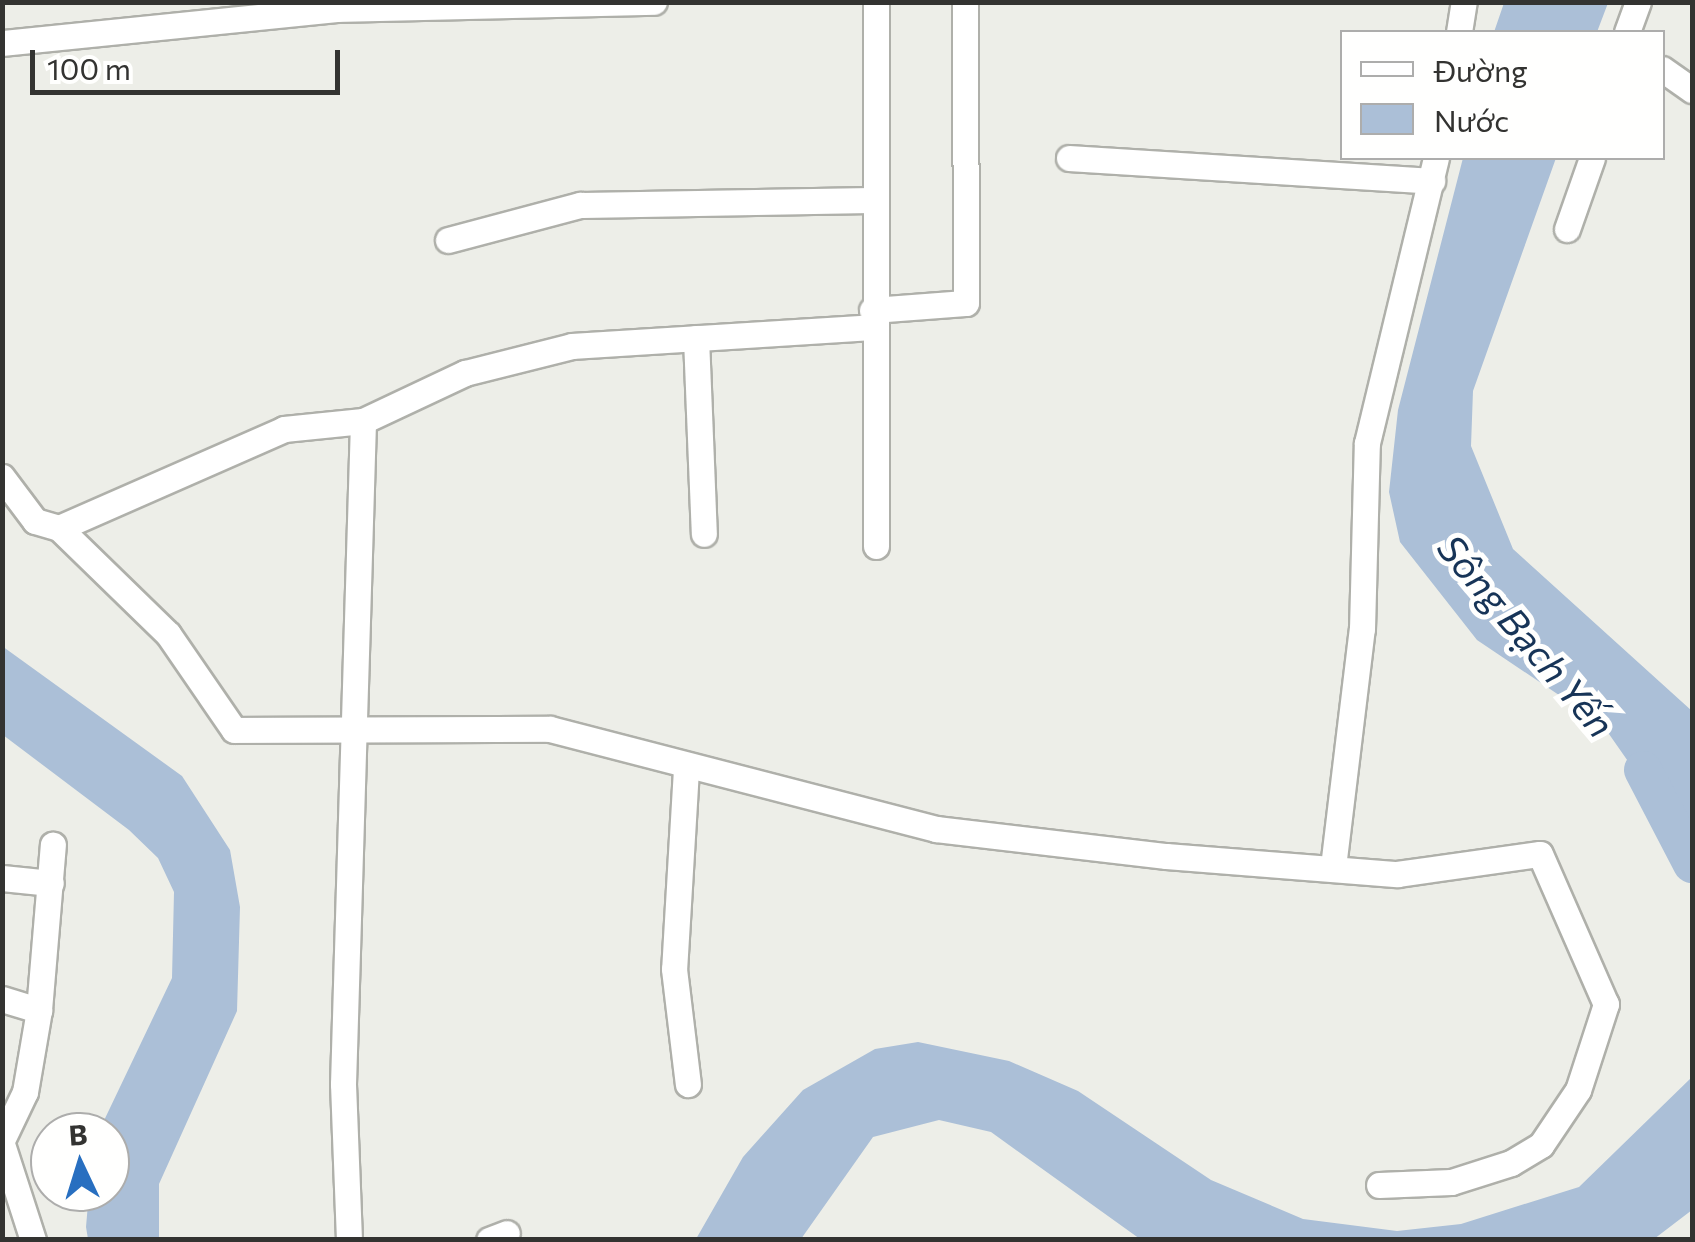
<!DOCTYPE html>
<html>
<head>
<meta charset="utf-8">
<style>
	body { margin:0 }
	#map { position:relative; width:1695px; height:1242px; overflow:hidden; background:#edeee8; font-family:Commissioner,sans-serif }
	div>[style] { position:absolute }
	.water>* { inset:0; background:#abbfd7 }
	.river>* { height:38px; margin:-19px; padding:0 19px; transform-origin:19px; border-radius:19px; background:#abbfd7 }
	.roads { filter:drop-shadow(2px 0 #afb0aa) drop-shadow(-2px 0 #afb0aa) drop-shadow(0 2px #afb0aa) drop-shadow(0 -2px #afb0aa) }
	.minor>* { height:25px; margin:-12.5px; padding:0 12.5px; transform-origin:12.5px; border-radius:12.5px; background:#fff }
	span { translate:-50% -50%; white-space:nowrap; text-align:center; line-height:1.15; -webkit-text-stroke:10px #fffffe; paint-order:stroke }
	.water-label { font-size:38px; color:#173457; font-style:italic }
	.frame { position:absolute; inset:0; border:5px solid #333331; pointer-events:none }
	.legend { position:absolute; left:1340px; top:30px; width:325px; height:130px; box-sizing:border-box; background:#fffffe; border:2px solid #adadac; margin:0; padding:12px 18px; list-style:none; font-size:30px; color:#333331 }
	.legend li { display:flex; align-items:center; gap:20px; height:50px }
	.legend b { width:50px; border:2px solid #adadac }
	.north { position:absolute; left:30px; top:1112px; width:100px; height:100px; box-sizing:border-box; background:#fffffe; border:2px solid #adadac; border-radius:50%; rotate:356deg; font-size:28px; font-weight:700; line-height:40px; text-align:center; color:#333331 }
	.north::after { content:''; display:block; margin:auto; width:35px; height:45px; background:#286fc0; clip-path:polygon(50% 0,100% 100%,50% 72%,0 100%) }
	.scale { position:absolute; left:30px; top:50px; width:310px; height:45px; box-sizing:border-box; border:5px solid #333331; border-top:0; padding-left:12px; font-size:30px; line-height:35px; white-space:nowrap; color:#333331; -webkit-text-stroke:8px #fffffe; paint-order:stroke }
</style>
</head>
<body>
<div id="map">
	<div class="water">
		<div style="clip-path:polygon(1504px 3px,1504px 2px,1608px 3px,1597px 32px,1494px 32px)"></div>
		<div style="clip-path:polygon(1463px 158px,1556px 158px,1473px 391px,1471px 446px,1513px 549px,1692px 711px,1692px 853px,1602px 724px,1477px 640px,1400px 542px,1389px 492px,1398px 410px)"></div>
		<div style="clip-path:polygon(2px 646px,182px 776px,230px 850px,240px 907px,237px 1011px,159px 1184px,159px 1239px,88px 1239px,86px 1227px,89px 1192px,110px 1192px,110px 1132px,99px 1131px,172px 978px,174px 892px,158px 858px,129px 830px,3px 735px)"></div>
		<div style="clip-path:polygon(918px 1042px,1009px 1061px,1078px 1091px,1211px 1180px,1303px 1219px,1397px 1231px,1461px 1224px,1579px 1187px,1692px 1077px,1692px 1210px,1654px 1239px,1140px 1239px,991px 1132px,939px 1120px,873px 1137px,801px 1239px,696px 1239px,743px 1157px,803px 1090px,875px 1049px)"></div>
	</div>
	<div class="river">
		<div style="left:1643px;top:770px;width:106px;rotate:62.5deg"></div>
	</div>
	<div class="roads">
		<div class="minor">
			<div style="left:876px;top:2px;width:544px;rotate:90deg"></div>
			<div style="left:1459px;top:32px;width:30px;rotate:-81deg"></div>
			<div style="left:1627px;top:32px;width:32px;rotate:-70deg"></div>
			<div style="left:2px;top:43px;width:336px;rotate:-5.8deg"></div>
			<div style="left:336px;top:9px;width:318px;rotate:-1.3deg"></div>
			<div style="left:1662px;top:69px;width:37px;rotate:35deg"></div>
			<div style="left:1069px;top:158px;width:364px;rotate:3.6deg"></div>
			<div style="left:1567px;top:229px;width:75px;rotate:-70.6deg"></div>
			<div style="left:448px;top:240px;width:137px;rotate:-14.9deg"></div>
			<div style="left:580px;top:205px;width:293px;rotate:-1deg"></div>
			<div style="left:872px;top:310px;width:94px;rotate:-4.3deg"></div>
			<div style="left:966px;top:303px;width:301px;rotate:-90.2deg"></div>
			<div style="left:696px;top:338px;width:196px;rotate:87.7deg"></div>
			<div style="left:2px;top:477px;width:55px;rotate:53.1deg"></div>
			<div style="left:35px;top:521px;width:25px;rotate:16deg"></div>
			<div style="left:59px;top:528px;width:152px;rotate:44.2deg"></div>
			<div style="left:168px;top:634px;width:116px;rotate:55.5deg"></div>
			<div style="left:234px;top:730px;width:316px;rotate:-0.2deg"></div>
			<div style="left:550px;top:729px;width:399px;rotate:14.5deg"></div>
			<div style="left:936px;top:829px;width:232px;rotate:6.7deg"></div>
			<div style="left:1166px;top:856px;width:232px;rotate:4.5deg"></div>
			<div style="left:1397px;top:874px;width:144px;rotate:-8deg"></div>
			<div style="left:1540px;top:854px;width:164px;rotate:66.3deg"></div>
			<div style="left:1606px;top:1004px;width:90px;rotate:108deg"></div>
			<div style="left:1578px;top:1090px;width:66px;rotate:123.9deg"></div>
			<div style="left:1541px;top:1145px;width:35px;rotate:149deg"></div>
			<div style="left:1511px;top:1163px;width:63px;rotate:162.4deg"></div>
			<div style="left:1451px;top:1182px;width:72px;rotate:177.6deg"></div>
			<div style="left:59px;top:528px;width:246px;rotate:-23.7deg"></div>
			<div style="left:284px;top:429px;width:79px;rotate:-5.8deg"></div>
			<div style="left:363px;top:421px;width:113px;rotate:-25.2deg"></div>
			<div style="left:465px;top:373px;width:110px;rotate:-14.2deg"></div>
			<div style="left:572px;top:346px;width:300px;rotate:-3.6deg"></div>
			<div style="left:686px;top:769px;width:200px;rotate:93.4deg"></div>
			<div style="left:674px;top:969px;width:116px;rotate:83.1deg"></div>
			<div style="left:1333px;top:867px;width:240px;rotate:-83.1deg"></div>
			<div style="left:1362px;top:629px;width:186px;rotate:-88.5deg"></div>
			<div style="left:1367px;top:443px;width:293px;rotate:-76.4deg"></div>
			<div style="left:2px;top:878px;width:49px;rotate:5.8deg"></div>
			<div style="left:2px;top:999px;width:39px;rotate:17deg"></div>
			<div style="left:2px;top:1140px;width:53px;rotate:-64.4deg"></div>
			<div style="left:25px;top:1092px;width:83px;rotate:-80.3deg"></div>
			<div style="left:39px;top:1010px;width:166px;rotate:-85.2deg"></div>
			<div style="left:2px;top:1144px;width:101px;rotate:72.1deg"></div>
			<div style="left:349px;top:1240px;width:156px;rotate:-92.2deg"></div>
			<div style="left:343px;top:1084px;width:663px;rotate:-88.27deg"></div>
			<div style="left:489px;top:1240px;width:19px;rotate:-21deg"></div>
		</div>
	</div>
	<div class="water-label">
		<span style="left:1527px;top:635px;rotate:50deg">Sông Bạch Yến</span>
	</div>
	<div class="frame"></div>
	<ul class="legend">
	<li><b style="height:12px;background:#fff"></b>Đường</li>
	<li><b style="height:28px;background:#abbfd7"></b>Nước</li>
	</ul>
	<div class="north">B</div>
	<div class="scale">100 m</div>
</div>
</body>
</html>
